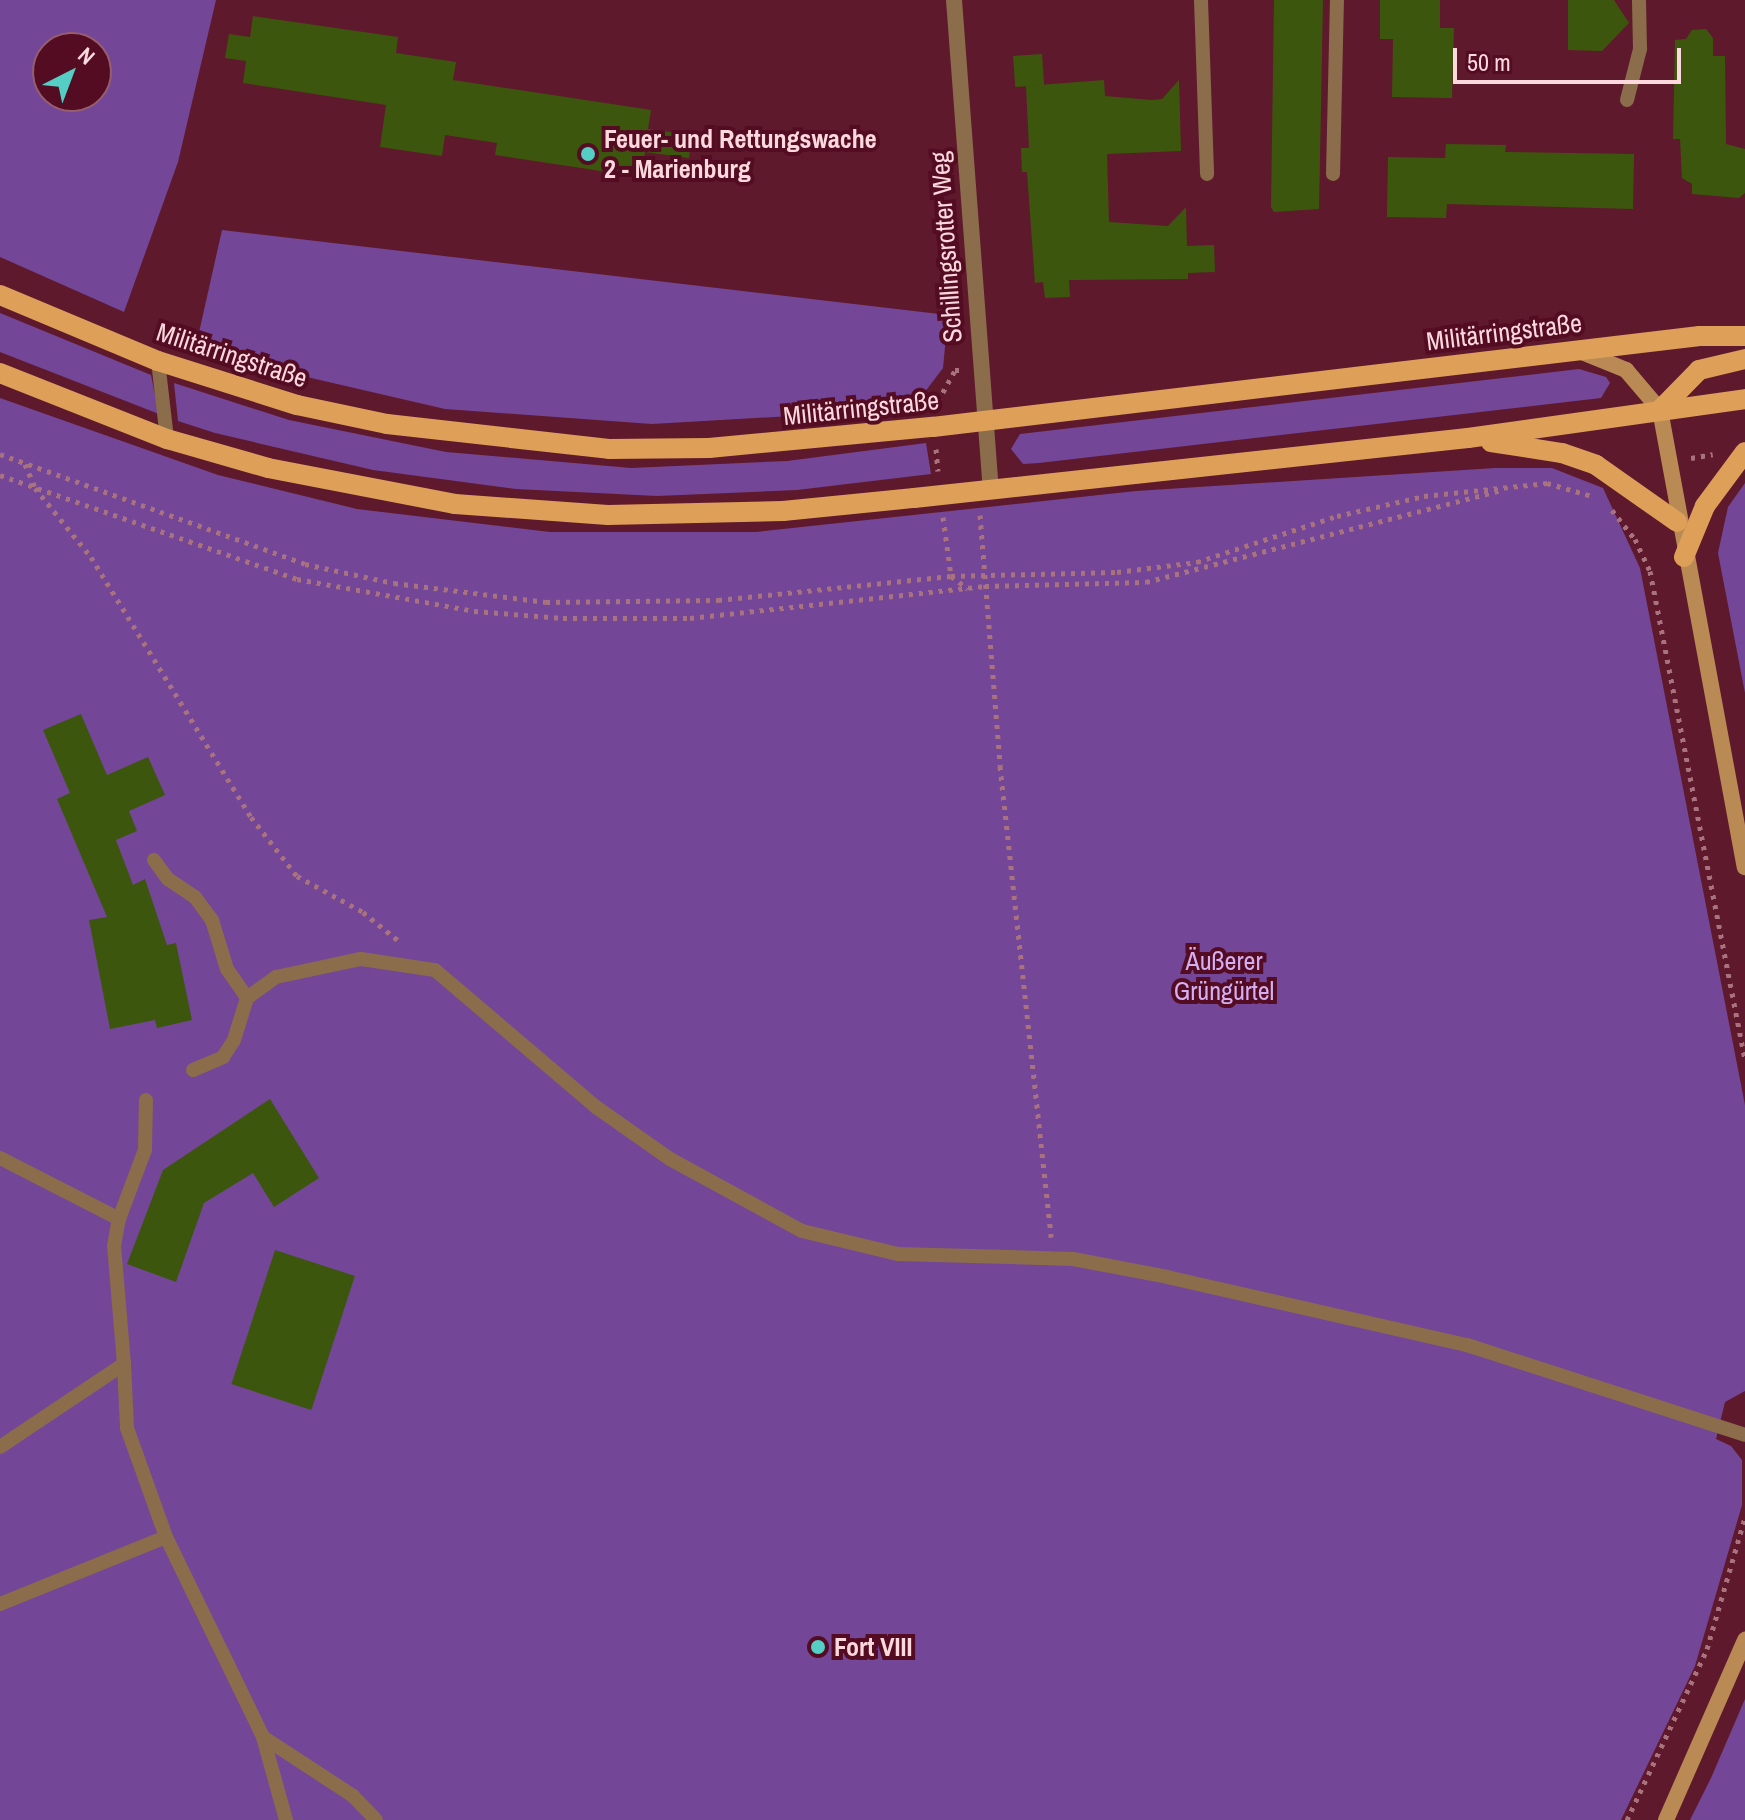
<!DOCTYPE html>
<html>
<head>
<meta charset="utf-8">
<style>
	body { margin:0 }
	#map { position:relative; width:1745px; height:1820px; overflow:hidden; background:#5f192c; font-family:"Archivo Narrow",sans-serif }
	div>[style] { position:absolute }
	.green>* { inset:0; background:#744697 }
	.building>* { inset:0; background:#3c570d; transform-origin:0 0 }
	.path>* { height:5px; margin-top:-2.5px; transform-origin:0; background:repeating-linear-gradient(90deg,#a8727f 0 4px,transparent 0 10px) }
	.service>* { height:14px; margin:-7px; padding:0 7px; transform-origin:7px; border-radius:7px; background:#8b6d4b }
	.minor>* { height:16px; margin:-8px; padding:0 8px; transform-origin:8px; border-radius:8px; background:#8b6d4b }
	.secondary>* { height:16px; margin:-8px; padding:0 8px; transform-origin:8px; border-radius:8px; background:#ba8a54 }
	.primary>* { height:20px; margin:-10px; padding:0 10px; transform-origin:10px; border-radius:10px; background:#dea058 }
	.dots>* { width:22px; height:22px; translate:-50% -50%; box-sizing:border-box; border:4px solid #530c22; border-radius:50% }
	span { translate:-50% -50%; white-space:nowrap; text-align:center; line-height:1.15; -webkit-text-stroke:8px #530c22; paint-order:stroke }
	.poi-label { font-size:26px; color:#fdd9de; font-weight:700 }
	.left { translate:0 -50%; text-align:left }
	.street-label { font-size:26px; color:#fdd9de }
	.park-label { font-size:26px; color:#d4b0f3 }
	.north { position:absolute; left:32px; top:32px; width:80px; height:80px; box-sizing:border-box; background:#530c22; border:2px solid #975e6d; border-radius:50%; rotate:42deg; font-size:22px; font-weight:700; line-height:32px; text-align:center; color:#fdd9de }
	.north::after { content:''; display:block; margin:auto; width:28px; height:36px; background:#55cec5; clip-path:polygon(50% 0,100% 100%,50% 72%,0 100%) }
	.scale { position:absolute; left:1453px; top:48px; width:228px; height:36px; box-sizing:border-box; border:4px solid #fdd9de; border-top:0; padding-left:10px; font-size:24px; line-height:28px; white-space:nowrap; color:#fdd9de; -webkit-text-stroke:6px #530c22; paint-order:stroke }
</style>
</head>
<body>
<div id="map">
	<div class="green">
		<div style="clip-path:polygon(evenodd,0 0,216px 0,178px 162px,124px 312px,0 257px,0 0,48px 48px,96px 48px,96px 96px,48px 96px,48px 48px)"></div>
		<div style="clip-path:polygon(222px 230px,948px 315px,943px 368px,912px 409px,652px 424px,445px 409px,234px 360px,198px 337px)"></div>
		<div style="clip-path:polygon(0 313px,151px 375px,159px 414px,0 352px)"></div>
		<div style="clip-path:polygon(1579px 369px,1606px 377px,1610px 383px,1601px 398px,1039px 463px,1023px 464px,1011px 449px,1020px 434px)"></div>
		<div style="clip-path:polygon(174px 383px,289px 420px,446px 452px,631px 468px,787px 461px,926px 443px,931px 474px,797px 490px,657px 496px,516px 489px,373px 470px,215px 433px,178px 421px)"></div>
		<div style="clip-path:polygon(0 398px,218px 475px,357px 509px,550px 532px,756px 532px,1136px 491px,1495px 468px,1552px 468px,1603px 488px,1640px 568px,1745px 1105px,1745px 1391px,1725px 1402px,1716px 1439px,1731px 1446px,1742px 1460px,1742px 1505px,1695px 1666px,1621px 1820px,0 1820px)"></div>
		<div style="clip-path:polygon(1745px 483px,1745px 693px,1718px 553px,1728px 507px)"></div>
		<div style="clip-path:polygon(1745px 1699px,1745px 1820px,1690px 1820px,1711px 1778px)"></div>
	</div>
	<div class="building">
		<div style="clip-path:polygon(1274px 0,1323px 0,1319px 209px,1274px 212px,1271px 207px)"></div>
		<div style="clip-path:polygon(1380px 0,1440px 0,1440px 28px,1454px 28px,1452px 98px,1392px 97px,1393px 39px,1380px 39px)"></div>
		<div style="clip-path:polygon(1568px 0,1614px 0,1629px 23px,1602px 51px,1568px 50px)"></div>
		<div style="clip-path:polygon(253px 16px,398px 37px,396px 53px,456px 62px,453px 80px,651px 110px,648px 129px,692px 135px,689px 158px,645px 152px,641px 177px,495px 155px,497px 143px,445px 135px,442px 156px,380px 147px,386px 105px,243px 83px,246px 61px,225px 58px,229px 34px,250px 37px)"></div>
		<div style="clip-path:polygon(1706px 29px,1713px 38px,1713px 56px,1725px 56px,1726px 144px,1745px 149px,1745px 193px,1739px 198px,1692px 194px,1692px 184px,1682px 178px,1680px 139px,1673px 139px,1675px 40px,1686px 39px,1692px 30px)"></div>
		<div style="left:1042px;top:54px;width:31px;height:29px;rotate:86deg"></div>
		<div style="clip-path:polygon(1104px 80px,1105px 96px,1151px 100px,1162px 99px,1179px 80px,1181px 151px,1107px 154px,1109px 222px,1168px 226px,1186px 207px,1187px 246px,1214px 245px,1215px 272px,1188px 273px,1188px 279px,1069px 280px,1070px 297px,1045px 298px,1043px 282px,1035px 283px,1027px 172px,1022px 172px,1021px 148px,1029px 148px,1026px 86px)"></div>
		<div style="clip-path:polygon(1446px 144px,1506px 145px,1505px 152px,1634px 154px,1633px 209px,1447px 204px,1446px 218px,1387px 217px,1388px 157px,1445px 158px)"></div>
		<div style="clip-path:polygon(81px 714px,107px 775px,148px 757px,165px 795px,129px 811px,137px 831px,116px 840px,133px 885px,145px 879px,167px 945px,176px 943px,192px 1020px,157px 1028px,155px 1020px,110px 1029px,89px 920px,107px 917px,57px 799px,70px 793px,43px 730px)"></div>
		<div style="clip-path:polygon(270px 1099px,319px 1178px,274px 1207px,253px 1173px,204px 1203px,176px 1282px,127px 1264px,163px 1170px)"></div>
		<div style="left:275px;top:1250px;width:84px;height:141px;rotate:18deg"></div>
	</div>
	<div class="path">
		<div style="left:938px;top:401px;width:35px;rotate:-61deg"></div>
		<div style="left:955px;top:370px;width:6px"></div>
		<div style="left:936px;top:449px;width:22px;rotate:85deg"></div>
		<div style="left:0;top:454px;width:324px;rotate:19.8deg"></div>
		<div style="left:305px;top:564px;width:91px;rotate:12.1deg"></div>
		<div style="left:394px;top:583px;width:153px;rotate:7.1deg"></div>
		<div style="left:546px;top:602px;width:172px;rotate:-0.7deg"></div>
		<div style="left:718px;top:600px;width:234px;rotate:-5.9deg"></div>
		<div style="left:951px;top:576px;width:166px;rotate:-1.4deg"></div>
		<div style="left:1117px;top:572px;width:81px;rotate:-7.1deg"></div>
		<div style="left:1197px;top:562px;width:147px;rotate:-18.2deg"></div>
		<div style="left:1337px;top:516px;width:89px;rotate:-12.9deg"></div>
		<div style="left:1424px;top:496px;width:124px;rotate:-6deg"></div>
		<div style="left:1547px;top:483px;width:47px;rotate:16.1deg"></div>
		<div style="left:1691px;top:458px;width:22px;rotate:-10deg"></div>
		<div style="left:25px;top:464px;width:26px;rotate:67deg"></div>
		<div style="left:35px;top:488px;width:89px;rotate:50.9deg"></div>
		<div style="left:91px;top:557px;width:305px;rotate:58.4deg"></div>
		<div style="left:251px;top:817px;width:75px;rotate:52.1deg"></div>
		<div style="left:297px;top:876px;width:75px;rotate:28.6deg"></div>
		<div style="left:363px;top:912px;width:48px;rotate:39deg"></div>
		<div style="left:0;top:475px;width:315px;rotate:19.3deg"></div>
		<div style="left:297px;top:579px;width:180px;rotate:10.2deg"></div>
		<div style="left:474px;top:611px;width:89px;rotate:4.5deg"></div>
		<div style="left:563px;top:618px;width:127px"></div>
		<div style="left:690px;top:618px;width:297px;rotate:-6.2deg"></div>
		<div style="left:985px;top:586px;width:161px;rotate:-1.4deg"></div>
		<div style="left:1146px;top:582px;width:368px;rotate:-14.5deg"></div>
		<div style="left:1612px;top:510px;width:37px;rotate:52deg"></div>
		<div style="left:1635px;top:539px;width:35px;rotate:65deg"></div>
		<div style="left:1650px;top:571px;width:497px;rotate:79deg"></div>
		<div style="left:980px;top:515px;width:252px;rotate:85.4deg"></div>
		<div style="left:1000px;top:766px;width:474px;rotate:83.8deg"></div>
		<div style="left:943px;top:517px;width:60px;rotate:82.3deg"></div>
		<div style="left:951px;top:576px;width:21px;rotate:37deg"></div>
		<div style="left:1627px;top:1820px;width:189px;rotate:-64.9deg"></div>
		<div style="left:1707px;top:1649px;width:137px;rotate:-73.9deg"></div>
	</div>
	<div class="service">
		<div style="left:1201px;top:0;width:174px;rotate:88deg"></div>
		<div style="left:1627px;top:100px;width:53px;rotate:-75.7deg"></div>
		<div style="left:1640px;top:49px;width:49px;rotate:-91.2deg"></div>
		<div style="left:1333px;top:174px;width:174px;rotate:-88.7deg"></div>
		<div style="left:158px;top:361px;width:79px;rotate:83.4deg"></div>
		<div style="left:154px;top:860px;width:24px;rotate:54deg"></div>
		<div style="left:168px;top:879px;width:32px;rotate:34deg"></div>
		<div style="left:195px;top:897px;width:29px;rotate:54deg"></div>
		<div style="left:212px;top:920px;width:51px;rotate:73deg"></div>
		<div style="left:227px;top:969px;width:35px;rotate:55deg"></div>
		<div style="left:193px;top:1070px;width:33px;rotate:-23deg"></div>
		<div style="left:223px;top:1057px;width:20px;rotate:-57deg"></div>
		<div style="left:234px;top:1040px;width:44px;rotate:-72.8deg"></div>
		<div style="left:247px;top:998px;width:36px;rotate:-36deg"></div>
		<div style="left:276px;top:977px;width:87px;rotate:-12deg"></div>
		<div style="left:361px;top:959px;width:75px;rotate:8.5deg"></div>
		<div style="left:435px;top:970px;width:211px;rotate:40.4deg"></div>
		<div style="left:596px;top:1107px;width:90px;rotate:35.1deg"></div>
		<div style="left:670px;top:1159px;width:150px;rotate:28.6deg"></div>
		<div style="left:802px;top:1231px;width:99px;rotate:13.5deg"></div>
		<div style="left:898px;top:1254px;width:175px;rotate:1.6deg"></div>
		<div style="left:1073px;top:1259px;width:96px;rotate:10.8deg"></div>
		<div style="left:1167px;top:1277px;width:308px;rotate:12.8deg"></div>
		<div style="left:1467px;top:1345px;width:292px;rotate:17.9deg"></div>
		<div style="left:0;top:1158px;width:134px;rotate:27.1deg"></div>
		<div style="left:124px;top:1364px;width:64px;rotate:87.3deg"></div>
		<div style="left:127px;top:1428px;width:116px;rotate:70.3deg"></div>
		<div style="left:166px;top:1537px;width:222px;rotate:64.1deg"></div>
		<div style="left:263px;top:1737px;width:108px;rotate:33.2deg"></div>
		<div style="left:353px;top:1796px;width:33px;rotate:46deg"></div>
		<div style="left:0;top:1447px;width:149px;rotate:-33.8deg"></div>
		<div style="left:124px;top:1364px;width:118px;rotate:-94.8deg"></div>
		<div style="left:114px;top:1246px;width:27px;rotate:-80deg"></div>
		<div style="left:119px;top:1219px;width:74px;rotate:-69.4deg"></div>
		<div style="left:145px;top:1150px;width:50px;rotate:-88.9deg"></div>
		<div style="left:0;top:1604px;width:179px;rotate:-22deg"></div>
		<div style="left:263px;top:1737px;width:86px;rotate:74.5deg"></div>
	</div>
	<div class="minor">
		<div style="left:954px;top:0;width:491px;rotate:85.7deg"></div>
	</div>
	<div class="secondary">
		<div style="left:1582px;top:352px;width:48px;rotate:22.2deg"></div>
		<div style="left:1626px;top:370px;width:52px;rotate:49.6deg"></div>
		<div style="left:1660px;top:410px;width:465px;rotate:79.5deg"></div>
		<div style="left:1666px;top:1820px;width:197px;rotate:-66.3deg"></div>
	</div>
	<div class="primary">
		<div style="left:0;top:295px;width:171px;rotate:22.7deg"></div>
		<div style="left:158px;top:361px;width:146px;rotate:17.6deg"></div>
		<div style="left:297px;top:405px;width:92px;rotate:11.9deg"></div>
		<div style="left:387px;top:424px;width:223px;rotate:6.4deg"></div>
		<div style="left:609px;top:449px;width:100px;rotate:-0.6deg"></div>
		<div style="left:709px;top:448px;width:225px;rotate:-5.4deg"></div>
		<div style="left:933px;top:427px;width:772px;rotate:-6.77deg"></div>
		<div style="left:1700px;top:336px;width:45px"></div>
		<div style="left:0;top:373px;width:180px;rotate:21.6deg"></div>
		<div style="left:167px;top:439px;width:105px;rotate:16deg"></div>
		<div style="left:268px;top:468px;width:190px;rotate:10.9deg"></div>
		<div style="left:455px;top:504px;width:153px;rotate:4.1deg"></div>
		<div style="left:608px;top:515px;width:175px;rotate:-1.3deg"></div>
		<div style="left:783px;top:511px;width:132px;rotate:-5.7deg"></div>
		<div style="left:914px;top:498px;width:557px;rotate:-6.18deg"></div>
		<div style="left:1468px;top:438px;width:280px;rotate:-8deg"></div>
		<div style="left:1660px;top:410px;width:56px;rotate:-45.7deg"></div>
		<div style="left:1699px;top:370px;width:47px;rotate:-13.4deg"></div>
		<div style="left:1491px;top:442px;width:72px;rotate:8.8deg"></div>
		<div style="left:1562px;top:453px;width:36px;rotate:19deg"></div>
		<div style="left:1596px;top:465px;width:99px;rotate:35.1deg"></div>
		<div style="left:1684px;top:557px;width:55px;rotate:-67.6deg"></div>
		<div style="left:1705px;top:506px;width:67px;rotate:-53.5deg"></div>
	</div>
	<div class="dots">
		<div style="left:588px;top:154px;background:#55cec5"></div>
		<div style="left:818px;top:1647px;background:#55cec5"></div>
	</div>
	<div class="poi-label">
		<span class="left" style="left:604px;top:154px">Feuer- und Rettungswache<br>2 - Marienburg</span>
		<span class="left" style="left:834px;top:1647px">Fort VIII</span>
	</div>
	<div class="street-label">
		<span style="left:946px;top:247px;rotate:-94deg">Schillingsrotter Weg</span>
		<span style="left:1504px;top:332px;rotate:-7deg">Militärringstraße</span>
		<span style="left:232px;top:355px;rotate:18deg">Militärringstraße</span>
		<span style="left:861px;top:408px;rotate:-6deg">Militärringstraße</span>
	</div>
	<div class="park-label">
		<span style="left:1224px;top:976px">Äußerer<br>Grüngürtel</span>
	</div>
	<div class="north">N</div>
	<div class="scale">50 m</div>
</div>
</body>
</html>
